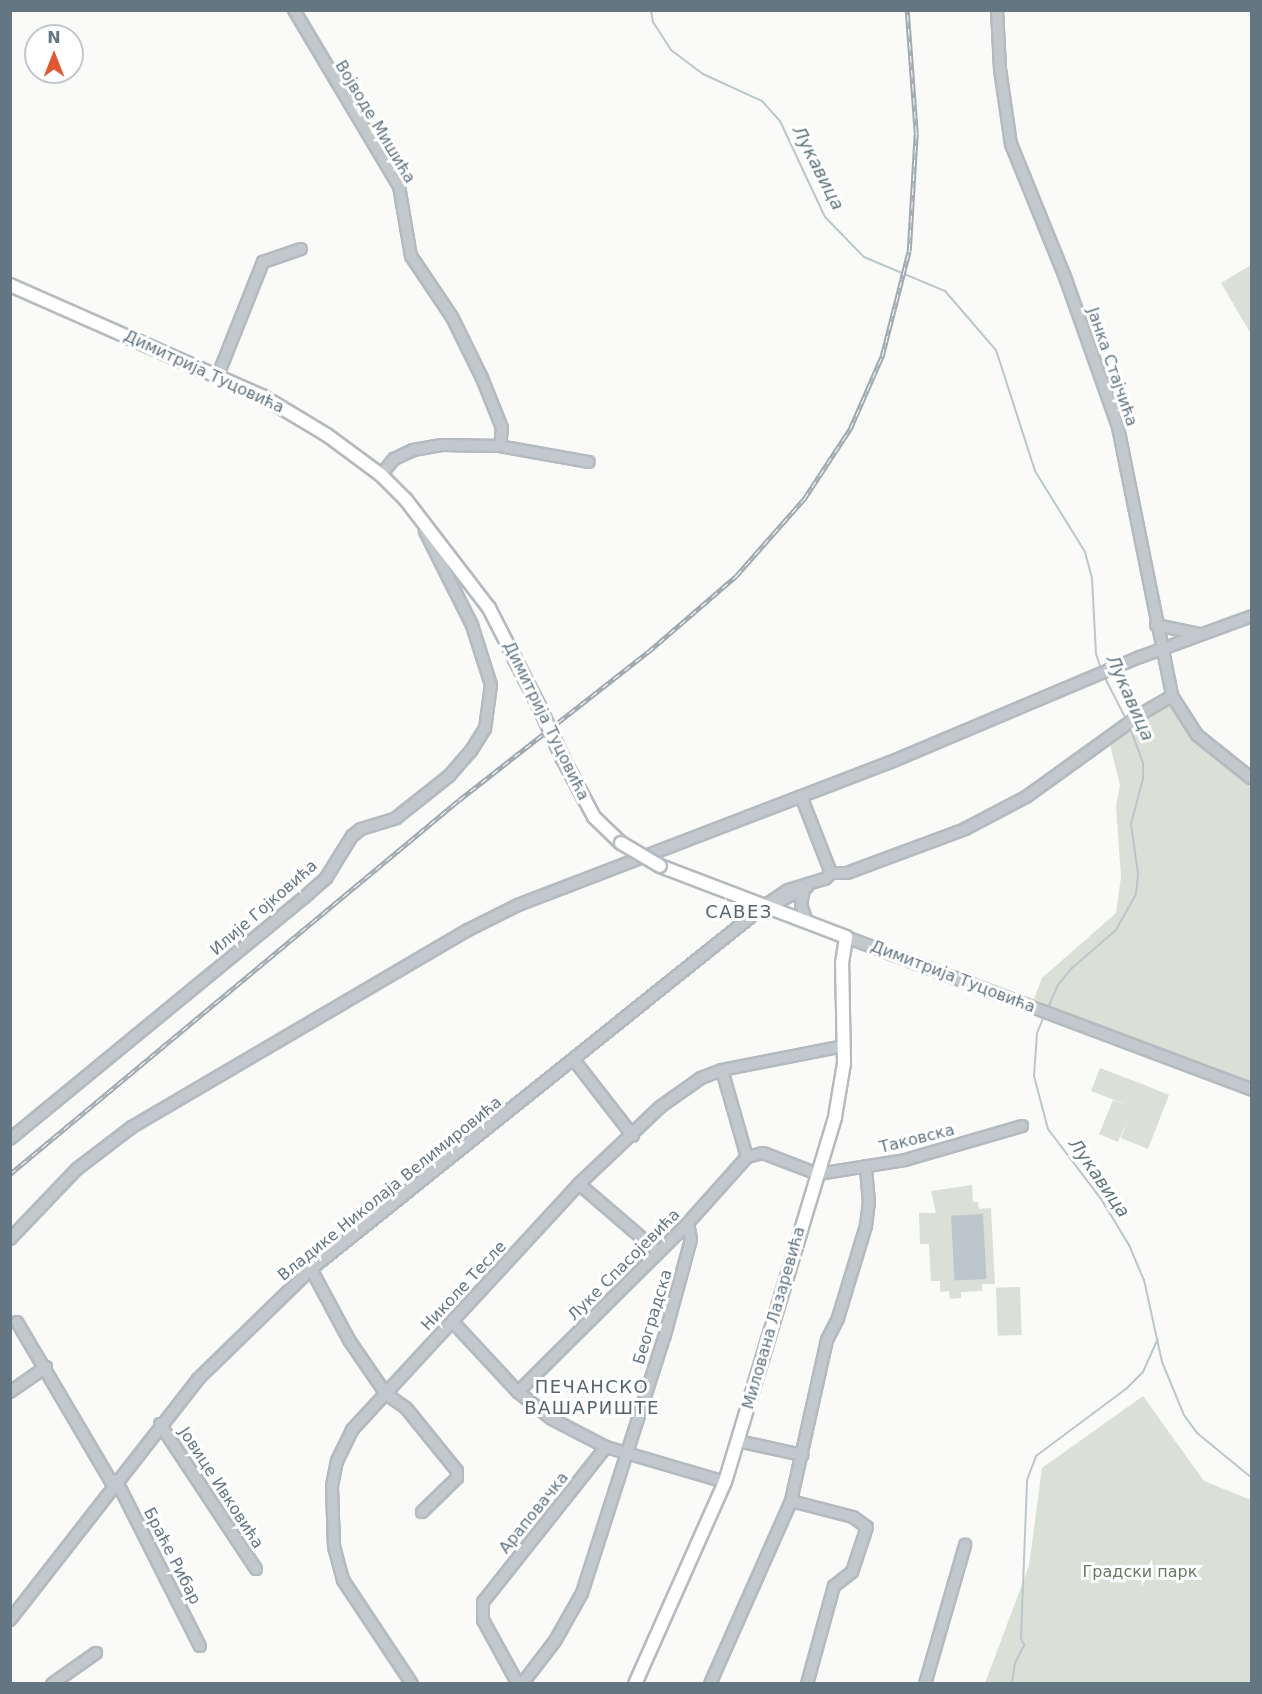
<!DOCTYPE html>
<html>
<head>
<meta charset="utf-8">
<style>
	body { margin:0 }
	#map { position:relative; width:1262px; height:1694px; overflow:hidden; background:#fafaf8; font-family:"DejaVu Sans",sans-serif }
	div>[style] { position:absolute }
	.green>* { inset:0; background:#dadfd7; transform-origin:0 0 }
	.water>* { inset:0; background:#bbc7cb; transform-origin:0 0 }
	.stream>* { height:2px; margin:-1px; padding:0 1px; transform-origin:1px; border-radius:1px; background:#bbc7cb }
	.roads { filter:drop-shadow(2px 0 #b5babe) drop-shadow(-2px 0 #b5babe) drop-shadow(0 2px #b5babe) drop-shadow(0 -2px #b5babe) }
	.minor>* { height:10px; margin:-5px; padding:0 5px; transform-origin:5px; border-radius:5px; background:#c3c8cc }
	.major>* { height:12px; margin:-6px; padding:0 6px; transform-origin:6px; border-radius:6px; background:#fff }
	.rail>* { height:4.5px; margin-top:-2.25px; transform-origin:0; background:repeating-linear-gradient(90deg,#fff 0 7px,#a2aab0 0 14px); box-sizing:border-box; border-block:2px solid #a2aab0 }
	.bridges { filter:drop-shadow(2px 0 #b5babe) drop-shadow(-2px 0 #b5babe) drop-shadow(0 2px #b5babe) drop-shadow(0 -2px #b5babe) }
	.major-bridge>* { height:12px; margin:-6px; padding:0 6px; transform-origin:6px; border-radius:6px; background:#fff }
	span { translate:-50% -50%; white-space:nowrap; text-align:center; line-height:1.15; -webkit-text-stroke:6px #fff; paint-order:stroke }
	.street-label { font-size:16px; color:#657683 }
	.park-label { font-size:16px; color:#687a64 }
	.water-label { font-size:18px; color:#60757c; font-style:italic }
	.neighbourhood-label { font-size:18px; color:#57646e; letter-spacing:1.5px }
	.frame { position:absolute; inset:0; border:12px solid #657683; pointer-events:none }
	.north { position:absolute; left:24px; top:24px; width:60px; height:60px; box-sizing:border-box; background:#fff; border:2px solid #c1c8cd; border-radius:50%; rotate:0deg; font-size:16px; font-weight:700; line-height:24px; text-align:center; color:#657683 }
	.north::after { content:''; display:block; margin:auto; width:21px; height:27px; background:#e4572e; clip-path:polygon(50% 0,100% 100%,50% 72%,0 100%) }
</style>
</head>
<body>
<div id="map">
	<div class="green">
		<div style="clip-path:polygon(1251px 265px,1251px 334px,1221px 283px)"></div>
		<div style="clip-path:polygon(1170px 706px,1195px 742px,1251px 788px,1251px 1085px,1034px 999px,1042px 978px,1116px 913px,1121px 877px,1116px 806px,1120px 785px,1110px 745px,1143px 720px)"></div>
		<div style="clip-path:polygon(1100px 1068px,1142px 1084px,1141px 1087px,1142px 1084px,1169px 1095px,1148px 1149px,1121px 1138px,1128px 1120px,1118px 1142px,1099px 1134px,1113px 1100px,1133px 1107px,1091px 1091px)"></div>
		<div style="clip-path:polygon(972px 1185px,973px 1202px,978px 1202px,979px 1209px,991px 1208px,995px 1284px,982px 1284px,982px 1291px,961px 1292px,961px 1298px,950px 1299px,949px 1291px,940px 1292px,940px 1281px,931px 1281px,929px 1244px,920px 1244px,919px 1213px,936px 1213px,931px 1191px)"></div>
		<div style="left:1020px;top:1287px;width:48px;height:24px;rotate:88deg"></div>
		<div style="clip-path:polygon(1143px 1396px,1204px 1481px,1251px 1500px,1251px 1683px,985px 1683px,1029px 1566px,1042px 1468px)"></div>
	</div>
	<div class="water">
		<div style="left:983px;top:1214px;width:65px;height:32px;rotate:87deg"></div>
	</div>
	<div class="stream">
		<div style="left:651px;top:10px;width:12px;rotate:81deg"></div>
		<div style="left:653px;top:22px;width:33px;rotate:57deg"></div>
		<div style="left:671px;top:50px;width:40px;rotate:37deg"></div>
		<div style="left:703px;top:74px;width:65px;rotate:24.6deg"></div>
		<div style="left:762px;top:101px;width:27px;rotate:48deg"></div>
		<div style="left:780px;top:121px;width:106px;rotate:64.9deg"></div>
		<div style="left:825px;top:217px;width:56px;rotate:45.7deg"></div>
		<div style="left:864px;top:257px;width:88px;rotate:22.8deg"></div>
		<div style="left:945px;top:291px;width:78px;rotate:49.2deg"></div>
		<div style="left:996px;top:350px;width:127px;rotate:72.1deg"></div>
		<div style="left:1035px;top:471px;width:95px;rotate:58.3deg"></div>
		<div style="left:1085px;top:552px;width:27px;rotate:75deg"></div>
		<div style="left:1092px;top:578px;width:76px;rotate:87deg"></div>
		<div style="left:1096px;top:654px;width:18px;rotate:71deg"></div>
		<div style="left:1104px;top:676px;width:48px;rotate:62.9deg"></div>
		<div style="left:1048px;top:1008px;width:25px;rotate:-67deg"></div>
		<div style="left:1058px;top:985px;width:22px;rotate:-51deg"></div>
		<div style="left:1072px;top:968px;width:58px;rotate:-40.8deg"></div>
		<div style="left:1116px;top:930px;width:41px;rotate:-60.9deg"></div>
		<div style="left:1136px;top:894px;width:20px;rotate:-84deg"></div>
		<div style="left:1138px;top:874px;width:50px;rotate:-98deg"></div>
		<div style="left:1131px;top:824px;width:47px;rotate:-75.1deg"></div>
		<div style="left:1143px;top:779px;width:16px;rotate:-90deg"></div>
		<div style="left:1143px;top:763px;width:38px;rotate:-110deg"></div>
		<div style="left:1044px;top:1016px;width:18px;rotate:112deg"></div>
		<div style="left:1037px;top:1033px;width:43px;rotate:94deg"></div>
		<div style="left:1034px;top:1076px;width:55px;rotate:75.2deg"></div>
		<div style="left:1048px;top:1129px;width:88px;rotate:52.9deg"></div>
		<div style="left:1101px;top:1199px;width:54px;rotate:58.7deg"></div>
		<div style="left:1129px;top:1245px;width:38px;rotate:67deg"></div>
		<div style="left:1144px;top:1280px;width:84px;rotate:77.6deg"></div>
		<div style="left:1162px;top:1362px;width:57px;rotate:67.5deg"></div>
		<div style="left:1184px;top:1415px;width:22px;rotate:54deg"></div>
		<div style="left:1197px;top:1433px;width:71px;rotate:39.3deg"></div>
		<div style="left:1012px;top:1684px;width:21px;rotate:-82deg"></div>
		<div style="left:1015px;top:1663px;width:20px;rotate:-63deg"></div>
		<div style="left:1024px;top:1645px;width:8px;rotate:-113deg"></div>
		<div style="left:1021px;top:1638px;width:158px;rotate:-87.8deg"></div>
		<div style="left:1027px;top:1480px;width:26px;rotate:-69deg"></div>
		<div style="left:1036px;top:1456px;width:112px;rotate:-36.7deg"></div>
		<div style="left:1126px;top:1389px;width:24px;rotate:-45deg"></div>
		<div style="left:1143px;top:1372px;width:36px;rotate:-66deg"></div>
	</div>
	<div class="roads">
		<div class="minor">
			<div style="left:294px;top:10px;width:205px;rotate:59.2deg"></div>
			<div style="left:399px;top:186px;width:71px;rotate:80.3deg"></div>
			<div style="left:411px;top:256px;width:73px;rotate:56.1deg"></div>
			<div style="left:452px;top:317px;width:68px;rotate:63.8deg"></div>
			<div style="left:482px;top:378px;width:54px;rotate:68.2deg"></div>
			<div style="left:502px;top:428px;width:18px;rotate:96deg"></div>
			<div style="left:997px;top:10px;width:59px;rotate:87.1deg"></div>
			<div style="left:1000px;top:69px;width:76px;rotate:81.7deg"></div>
			<div style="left:1011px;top:144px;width:144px;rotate:67.9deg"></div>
			<div style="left:1065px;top:277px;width:159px;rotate:70.5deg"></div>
			<div style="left:1118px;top:427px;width:274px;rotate:78.6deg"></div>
			<div style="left:1172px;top:696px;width:46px;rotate:57.3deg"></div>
			<div style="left:1197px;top:735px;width:70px;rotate:38.7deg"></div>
			<div style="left:218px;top:375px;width:122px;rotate:-68.3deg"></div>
			<div style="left:263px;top:262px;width:40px;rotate:-18.9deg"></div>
			<div style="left:381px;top:475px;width:21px;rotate:-51deg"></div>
			<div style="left:394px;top:459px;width:21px;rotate:-25deg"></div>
			<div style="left:413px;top:450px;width:29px;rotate:-10deg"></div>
			<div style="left:442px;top:445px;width:57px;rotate:1deg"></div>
			<div style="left:499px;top:446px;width:91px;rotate:10.1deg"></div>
			<div style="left:1156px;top:625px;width:45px;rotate:11.6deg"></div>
			<div style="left:801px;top:796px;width:83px;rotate:68.7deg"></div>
			<div style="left:831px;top:873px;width:16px"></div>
			<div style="left:847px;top:873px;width:126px;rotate:-20.4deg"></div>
			<div style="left:965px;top:829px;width:69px;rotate:-27.7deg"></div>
			<div style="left:1026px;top:797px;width:142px;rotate:-35.8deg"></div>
			<div style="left:1141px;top:714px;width:36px;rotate:-30deg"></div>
			<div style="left:804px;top:890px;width:14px;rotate:102deg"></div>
			<div style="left:801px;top:904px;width:20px;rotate:72deg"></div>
			<div style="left:770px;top:906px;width:42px;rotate:-27.2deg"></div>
			<div style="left:846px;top:937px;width:434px;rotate:20.6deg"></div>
			<div style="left:574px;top:1060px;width:96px;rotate:52.2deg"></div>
			<div style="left:722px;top:1070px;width:91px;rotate:74deg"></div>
			<div style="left:747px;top:1157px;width:16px;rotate:-14deg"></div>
			<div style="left:763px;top:1153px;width:59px;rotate:20.9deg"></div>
			<div style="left:818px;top:1174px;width:88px;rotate:-9.1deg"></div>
			<div style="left:905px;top:1160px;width:122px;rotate:-16.2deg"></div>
			<div style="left:10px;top:1139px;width:387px;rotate:-39.4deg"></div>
			<div style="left:309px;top:893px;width:23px;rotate:-41deg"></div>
			<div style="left:326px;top:878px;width:49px;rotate:-58.2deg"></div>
			<div style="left:352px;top:836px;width:11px;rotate:-38deg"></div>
			<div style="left:361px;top:829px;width:37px;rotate:-17deg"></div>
			<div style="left:396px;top:818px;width:68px;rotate:-38.4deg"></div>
			<div style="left:449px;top:776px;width:33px;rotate:-49deg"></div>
			<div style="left:471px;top:751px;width:26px;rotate:-58deg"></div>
			<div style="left:485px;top:729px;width:44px;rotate:-82.2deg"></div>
			<div style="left:491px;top:685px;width:63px;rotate:-107.6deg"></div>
			<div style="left:472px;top:625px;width:105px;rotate:-116.6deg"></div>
			<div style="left:579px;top:1184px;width:104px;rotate:40.7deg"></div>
			<div style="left:10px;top:1239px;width:97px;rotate:-46.3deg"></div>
			<div style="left:77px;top:1169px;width:69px;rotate:-37.4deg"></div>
			<div style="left:132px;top:1127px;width:389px;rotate:-30.4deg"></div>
			<div style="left:468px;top:930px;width:56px;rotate:-26.6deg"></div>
			<div style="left:518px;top:905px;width:399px;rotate:-21deg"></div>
			<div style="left:891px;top:762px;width:270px;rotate:-22.9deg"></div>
			<div style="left:1140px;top:657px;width:119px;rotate:-20.1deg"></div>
			<div style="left:311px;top:1269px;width:81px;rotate:61.8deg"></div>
			<div style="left:349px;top:1340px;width:65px;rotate:55.6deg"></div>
			<div style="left:386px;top:1394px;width:24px;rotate:35deg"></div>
			<div style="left:406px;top:1408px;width:81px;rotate:51deg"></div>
			<div style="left:457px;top:1471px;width:7px;rotate:90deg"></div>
			<div style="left:457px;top:1478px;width:49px;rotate:135.8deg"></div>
			<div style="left:452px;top:1321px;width:97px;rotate:47.1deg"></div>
			<div style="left:518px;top:1392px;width:43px;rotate:38.5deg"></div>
			<div style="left:552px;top:1419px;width:61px;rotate:27.4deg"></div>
			<div style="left:606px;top:1447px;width:124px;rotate:16.4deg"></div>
			<div style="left:17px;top:1322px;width:189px;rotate:59.5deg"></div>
			<div style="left:10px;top:1392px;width:44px;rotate:-34.8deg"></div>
			<div style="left:518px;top:1392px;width:240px;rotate:-44.8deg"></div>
			<div style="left:688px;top:1223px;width:89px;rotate:-48.2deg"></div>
			<div style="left:160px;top:1424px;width:174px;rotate:56.5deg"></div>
			<div style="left:738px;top:1441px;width:66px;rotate:12.3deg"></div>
			<div style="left:116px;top:1480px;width:186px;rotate:63.2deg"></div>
			<div style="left:791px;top:1501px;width:64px;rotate:14.5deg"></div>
			<div style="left:853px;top:1517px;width:17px;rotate:36deg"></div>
			<div style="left:867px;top:1527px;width:47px;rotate:108.4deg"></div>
			<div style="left:852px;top:1572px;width:23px;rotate:142deg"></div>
			<div style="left:834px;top:1586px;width:102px;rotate:105.4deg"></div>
			<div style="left:10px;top:1620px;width:306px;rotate:-52deg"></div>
			<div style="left:198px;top:1379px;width:158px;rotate:-44.2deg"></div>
			<div style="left:311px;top:1269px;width:579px;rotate:-38.69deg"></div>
			<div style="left:763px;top:907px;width:30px;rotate:-34deg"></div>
			<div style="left:788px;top:890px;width:39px;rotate:-17deg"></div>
			<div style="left:825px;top:879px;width:8px;rotate:-45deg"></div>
			<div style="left:52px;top:1684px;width:54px;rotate:-35.2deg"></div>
			<div style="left:412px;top:1684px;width:125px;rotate:-123.6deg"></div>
			<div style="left:343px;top:1580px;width:34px;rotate:-105deg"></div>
			<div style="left:334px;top:1547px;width:61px;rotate:-91.9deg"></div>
			<div style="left:332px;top:1486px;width:25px;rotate:-79deg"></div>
			<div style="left:337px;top:1461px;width:34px;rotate:-64deg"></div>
			<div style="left:352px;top:1430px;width:335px;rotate:-47.3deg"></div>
			<div style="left:579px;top:1184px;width:112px;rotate:-43.5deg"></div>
			<div style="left:660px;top:1107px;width:50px;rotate:-35.3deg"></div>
			<div style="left:701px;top:1078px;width:22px;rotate:-21deg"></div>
			<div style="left:722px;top:1070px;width:124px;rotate:-11.1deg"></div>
			<div style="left:518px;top:1684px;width:73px;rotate:-118.7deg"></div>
			<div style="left:483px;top:1620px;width:18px;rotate:-90deg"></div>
			<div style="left:483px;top:1602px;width:198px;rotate:-51.6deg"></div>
			<div style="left:522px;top:1684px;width:54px;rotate:-52.5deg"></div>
			<div style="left:555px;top:1641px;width:55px;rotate:-60.6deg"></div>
			<div style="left:582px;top:1593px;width:271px;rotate:-72.2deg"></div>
			<div style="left:665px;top:1335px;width:99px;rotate:-74.8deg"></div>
			<div style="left:691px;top:1239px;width:16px;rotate:-101deg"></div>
			<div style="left:710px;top:1684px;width:200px;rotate:-66.1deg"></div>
			<div style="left:791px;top:1501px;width:165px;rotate:-77.4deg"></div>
			<div style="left:827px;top:1340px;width:25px;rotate:-63deg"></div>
			<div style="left:838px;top:1318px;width:96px;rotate:-73.1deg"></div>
			<div style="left:866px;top:1226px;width:23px;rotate:-83deg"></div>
			<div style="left:869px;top:1203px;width:37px;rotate:-95deg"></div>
			<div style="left:925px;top:1684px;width:145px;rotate:-73.9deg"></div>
		</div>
		<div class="major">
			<div style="left:10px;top:285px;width:275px;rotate:23.8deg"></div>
			<div style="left:262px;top:396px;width:76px;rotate:31deg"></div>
			<div style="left:327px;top:435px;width:67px;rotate:36.5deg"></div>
			<div style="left:381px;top:475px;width:35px;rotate:45deg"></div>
			<div style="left:406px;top:500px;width:136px;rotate:52.5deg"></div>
			<div style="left:489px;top:608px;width:110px;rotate:63deg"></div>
			<div style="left:562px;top:757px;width:68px;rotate:61.9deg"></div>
			<div style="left:594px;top:817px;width:37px;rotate:44deg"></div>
			<div style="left:635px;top:1684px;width:221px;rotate:-66deg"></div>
			<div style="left:725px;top:1482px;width:381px;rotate:-73.2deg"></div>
			<div style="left:835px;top:1117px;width:55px;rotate:-80.5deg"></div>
			<div style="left:844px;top:1063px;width:100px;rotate:-91.1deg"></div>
			<div style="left:842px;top:963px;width:26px;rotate:-81deg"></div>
			<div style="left:846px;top:937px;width:199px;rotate:-159.1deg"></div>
		</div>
	</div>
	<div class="rail">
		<div style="left:10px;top:1174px;width:584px;rotate:-39.79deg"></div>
		<div style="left:459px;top:800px;width:240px;rotate:-38.1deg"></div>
		<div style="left:648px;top:652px;width:116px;rotate:-40.8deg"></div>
		<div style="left:736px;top:576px;width:103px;rotate:-48.6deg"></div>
		<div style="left:804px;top:499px;width:84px;rotate:-56.7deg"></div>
		<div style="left:850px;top:429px;width:80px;rotate:-66.3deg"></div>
		<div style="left:882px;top:356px;width:108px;rotate:-75.6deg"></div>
		<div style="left:909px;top:251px;width:118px;rotate:-86.6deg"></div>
		<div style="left:916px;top:133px;width:123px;rotate:-94.2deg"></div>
	</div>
	<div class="bridges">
		<div class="major-bridge">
			<div style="left:539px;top:706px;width:56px;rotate:65.7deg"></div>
			<div style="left:621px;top:843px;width:45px;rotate:30.5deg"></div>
		</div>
	</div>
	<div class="street-label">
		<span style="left:375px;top:122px;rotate:59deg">Војводе Мишића</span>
		<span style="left:1112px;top:367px;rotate:71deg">Јанка Стајчића</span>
		<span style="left:204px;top:372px;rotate:25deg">Димитрија Туцовића</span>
		<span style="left:546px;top:721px;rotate:64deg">Димитрија Туцовића</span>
		<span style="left:264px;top:908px;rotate:-41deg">Илије Гојковића</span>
		<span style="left:953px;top:977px;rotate:21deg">Димитрија Туцовића</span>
		<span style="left:917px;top:1139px;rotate:-14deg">Таковска</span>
		<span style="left:390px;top:1189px;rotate:-39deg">Владике Николаја Велимировића</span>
		<span style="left:624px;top:1265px;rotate:-45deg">Луке Спасојевића</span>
		<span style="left:464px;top:1286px;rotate:-47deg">Николе Тесле</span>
		<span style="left:653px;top:1317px;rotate:-73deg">Београдска</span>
		<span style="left:774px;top:1318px;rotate:-74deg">Милована Лазаревића</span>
		<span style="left:221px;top:1488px;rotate:57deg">Јовице Ивковића</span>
		<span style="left:534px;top:1513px;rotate:-51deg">Араповачка</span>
		<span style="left:172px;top:1556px;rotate:63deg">Браће Рибар</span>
	</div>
	<div class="park-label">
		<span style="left:1140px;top:1572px">Градски парк</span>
	</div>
	<div class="water-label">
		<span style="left:818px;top:168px;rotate:63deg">Лукавица</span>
		<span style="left:1130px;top:698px;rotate:66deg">Лукавица</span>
		<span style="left:1099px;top:1178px;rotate:55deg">Лукавица</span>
	</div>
	<div class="neighbourhood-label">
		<span style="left:739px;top:912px">САВЕЗ</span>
		<span style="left:592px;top:1398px">ПЕЧАНСКО<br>ВАШАРИШТЕ</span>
	</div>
	<div class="frame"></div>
	<div class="north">N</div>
</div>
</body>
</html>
